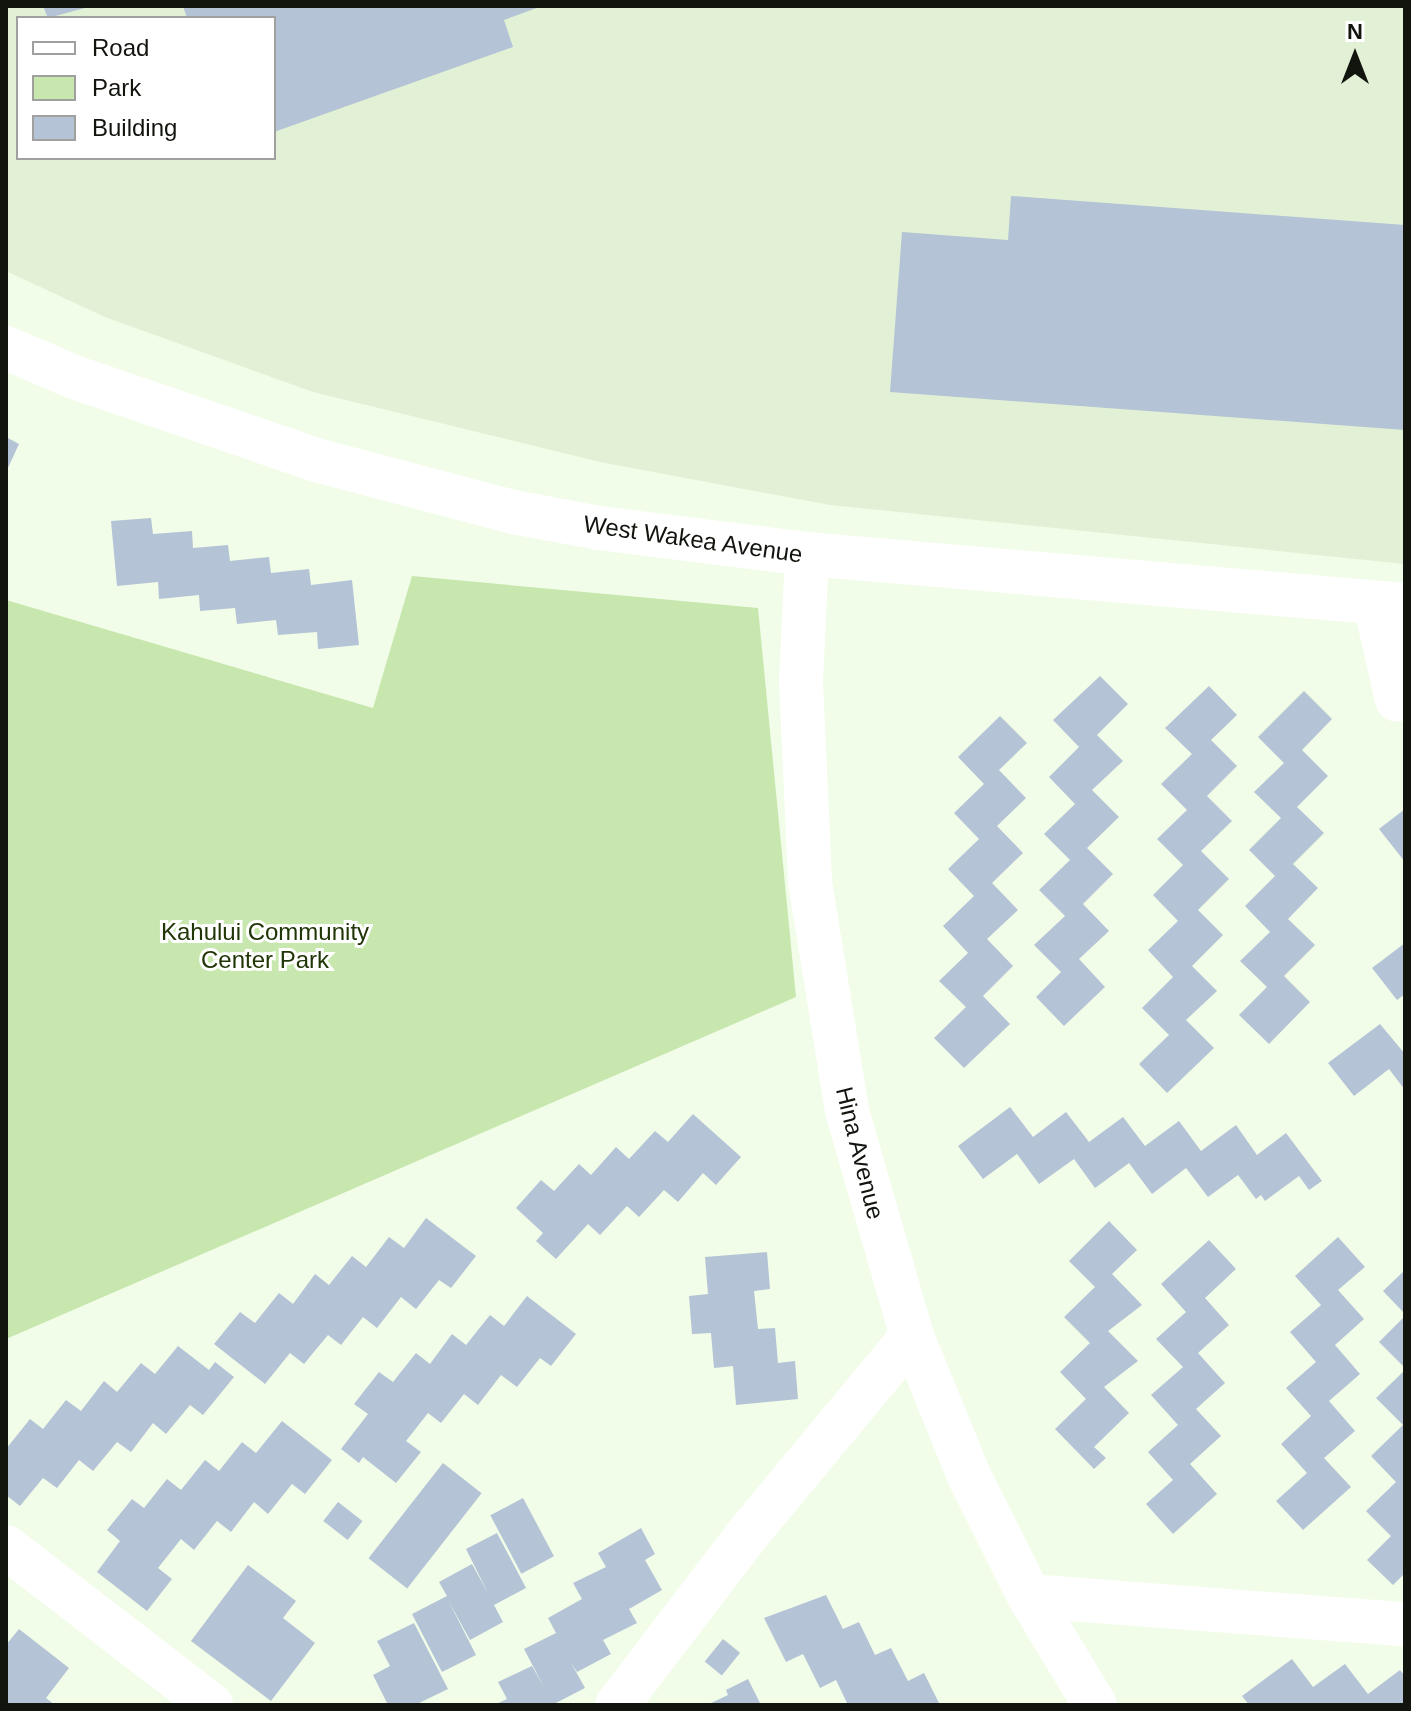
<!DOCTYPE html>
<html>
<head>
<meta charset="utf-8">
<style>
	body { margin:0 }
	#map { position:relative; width:1411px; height:1711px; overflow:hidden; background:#f1fde8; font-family:Arial,sans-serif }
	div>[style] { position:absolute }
	.built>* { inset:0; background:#e2f1d6 }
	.green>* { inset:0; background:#c8e7ae }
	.building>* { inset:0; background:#b4c3d5; transform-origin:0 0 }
	.minor>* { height:44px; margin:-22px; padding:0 22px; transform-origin:22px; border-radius:22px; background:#fff }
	span { translate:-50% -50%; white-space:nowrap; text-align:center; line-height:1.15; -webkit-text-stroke:6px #fff; paint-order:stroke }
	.street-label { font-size:24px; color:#11150e }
	.park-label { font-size:24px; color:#213606 }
	.frame { position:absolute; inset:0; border:8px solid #11150e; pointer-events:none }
	.legend { position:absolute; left:16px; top:16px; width:260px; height:144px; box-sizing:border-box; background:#fff; border:2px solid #a0a19f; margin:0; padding:10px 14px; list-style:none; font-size:24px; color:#11150e }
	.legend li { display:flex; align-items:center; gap:16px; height:40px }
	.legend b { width:40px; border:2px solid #a0a19f }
	.north { position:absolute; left:1315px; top:16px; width:80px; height:80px; -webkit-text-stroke:6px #fff; paint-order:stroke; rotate:0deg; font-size:22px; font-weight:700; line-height:32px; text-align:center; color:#11150e }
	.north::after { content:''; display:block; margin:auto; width:28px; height:36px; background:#11150e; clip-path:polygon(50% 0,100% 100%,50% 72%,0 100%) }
</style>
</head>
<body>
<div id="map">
	<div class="built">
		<div style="clip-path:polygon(evenodd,6px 6px,1405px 6px,1405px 564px,830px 505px,600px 462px,313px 392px,105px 317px,6px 271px,6px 6px,18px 18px,274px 18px,274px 158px,18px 158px,18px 18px)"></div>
	</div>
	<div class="green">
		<div style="clip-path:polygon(412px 576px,758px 608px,796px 997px,6px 1339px,6px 600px,373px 708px)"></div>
	</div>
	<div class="building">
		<div style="clip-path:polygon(43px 6px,92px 6px,48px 18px)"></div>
		<div style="clip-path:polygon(183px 6px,542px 6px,504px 20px,513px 47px,274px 132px,274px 18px,187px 18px)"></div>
		<div style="clip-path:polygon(1011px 196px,1405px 225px,1405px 430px,890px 392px,902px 232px,1008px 240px)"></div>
		<div style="clip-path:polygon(6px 437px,19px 444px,6px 472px)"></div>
		<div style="clip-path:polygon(151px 518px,153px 534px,192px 531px,193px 548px,228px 545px,230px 561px,269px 557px,271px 573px,309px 569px,311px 585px,352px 580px,359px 645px,318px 649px,317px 632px,278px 635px,276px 620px,237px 624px,235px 608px,200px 611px,199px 595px,159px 599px,158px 582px,117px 586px,111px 521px)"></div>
		<div style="clip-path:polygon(1100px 676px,1128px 704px,1097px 735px,1123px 761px,1092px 790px,1119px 817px,1087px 848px,1113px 874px,1083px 904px,1109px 931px,1079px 959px,1105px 987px,1064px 1026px,1036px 997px,1061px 972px,1034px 945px,1065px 916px,1039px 890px,1070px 860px,1044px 834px,1075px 804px,1049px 777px,1079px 747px,1053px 720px)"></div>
		<div style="clip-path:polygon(1209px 686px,1237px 715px,1211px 740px,1237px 766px,1207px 796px,1232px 821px,1201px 851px,1229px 879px,1198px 910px,1223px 935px,1192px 966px,1217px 991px,1186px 1020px,1214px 1048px,1167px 1093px,1139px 1064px,1169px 1035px,1142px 1008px,1173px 977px,1148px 950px,1178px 921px,1153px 895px,1183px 865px,1157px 839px,1187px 810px,1161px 784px,1192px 754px,1165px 728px)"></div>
		<div style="clip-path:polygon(1304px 691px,1332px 719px,1302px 750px,1328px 776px,1297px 807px,1324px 833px,1293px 864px,1318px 888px,1288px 919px,1315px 945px,1284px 976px,1310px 1002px,1269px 1044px,1239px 1015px,1267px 987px,1240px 961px,1270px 932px,1245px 906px,1275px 876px,1249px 850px,1281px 818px,1254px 792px,1284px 763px,1258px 737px)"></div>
		<div style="clip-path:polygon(1000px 716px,1027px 743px,999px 770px,1026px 798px,997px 826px,1023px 853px,992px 883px,1018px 910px,987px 939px,1013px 966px,983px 996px,1010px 1024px,964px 1068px,934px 1038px,966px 1007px,939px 981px,968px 953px,943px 926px,974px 896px,948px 869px,979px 839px,954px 813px,984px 784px,958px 757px)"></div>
		<div style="clip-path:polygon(1405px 809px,1405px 862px,1379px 829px)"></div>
		<div style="clip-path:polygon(1405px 943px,1405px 994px,1397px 1000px,1372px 968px)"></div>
		<div style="clip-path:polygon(1380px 1024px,1405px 1054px,1405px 1090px,1389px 1069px,1354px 1096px,1328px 1063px)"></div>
		<div style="clip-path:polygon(1010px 1107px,1033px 1137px,1066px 1112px,1089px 1142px,1123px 1117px,1145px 1146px,1179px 1121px,1201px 1151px,1236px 1125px,1257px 1155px,1286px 1133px,1322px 1181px,1309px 1190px,1299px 1176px,1265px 1201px,1261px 1195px,1256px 1199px,1238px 1175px,1208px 1197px,1186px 1168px,1152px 1194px,1129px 1163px,1095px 1188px,1074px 1159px,1039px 1184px,1017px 1154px,983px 1179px,958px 1146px)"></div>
		<div style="clip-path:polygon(693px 1114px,741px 1157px,716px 1185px,703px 1173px,678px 1202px,664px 1190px,639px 1217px,627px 1206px,600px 1235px,588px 1224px,556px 1259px,536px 1241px,543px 1233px,516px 1208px,541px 1180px,554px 1191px,579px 1164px,591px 1175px,616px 1147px,629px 1159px,655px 1131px,668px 1142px)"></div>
		<div style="clip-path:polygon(426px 1218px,476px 1256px,451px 1288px,439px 1280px,416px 1309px,401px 1297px,377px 1328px,363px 1317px,341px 1345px,328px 1335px,304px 1364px,290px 1353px,265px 1384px,214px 1344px,240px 1312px,255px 1323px,279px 1293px,293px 1304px,315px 1274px,329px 1285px,352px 1256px,366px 1267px,389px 1237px,404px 1248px)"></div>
		<div style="clip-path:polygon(1109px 1221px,1137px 1250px,1112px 1274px,1142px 1305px,1108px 1331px,1138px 1361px,1104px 1387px,1129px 1413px,1094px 1447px,1106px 1458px,1094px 1469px,1055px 1429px,1086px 1399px,1060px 1372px,1090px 1343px,1064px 1317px,1095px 1287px,1069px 1261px)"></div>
		<div style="clip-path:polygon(1338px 1237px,1365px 1267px,1338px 1290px,1364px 1319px,1335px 1345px,1360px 1374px,1329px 1401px,1355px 1431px,1324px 1458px,1351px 1487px,1303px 1530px,1276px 1501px,1307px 1473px,1281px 1444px,1311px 1416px,1286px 1388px,1316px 1362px,1290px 1332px,1321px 1305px,1295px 1276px)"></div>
		<div style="clip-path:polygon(1209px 1240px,1236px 1269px,1205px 1298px,1229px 1325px,1198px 1353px,1225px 1383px,1196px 1409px,1221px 1436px,1190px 1464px,1217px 1494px,1173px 1534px,1146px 1504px,1173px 1480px,1148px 1452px,1178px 1425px,1151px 1395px,1183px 1367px,1156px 1339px,1186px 1312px,1161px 1284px)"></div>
		<div style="clip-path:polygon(767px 1252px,770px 1289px,754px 1291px,758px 1329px,775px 1328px,778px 1363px,795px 1361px,798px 1399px,736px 1405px,733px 1366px,714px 1368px,711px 1333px,692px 1334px,689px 1296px,708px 1294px,705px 1257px)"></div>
		<div style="clip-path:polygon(1405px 1270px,1405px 1314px,1383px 1291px)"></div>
		<div style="clip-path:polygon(527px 1296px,576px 1334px,551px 1366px,540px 1358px,517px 1387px,501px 1375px,478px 1405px,464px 1394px,441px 1423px,428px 1413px,406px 1441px,421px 1452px,396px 1483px,363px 1457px,359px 1463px,341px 1449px,368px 1414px,354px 1404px,379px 1372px,393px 1382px,416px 1353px,430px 1364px,452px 1334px,466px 1345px,490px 1315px,504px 1326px)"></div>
		<div style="clip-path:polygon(1405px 1316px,1405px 1368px,1379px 1342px)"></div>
		<div style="clip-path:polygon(178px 1346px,209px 1370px,215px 1362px,234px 1377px,203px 1415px,190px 1405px,166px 1434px,153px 1423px,131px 1452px,117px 1442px,93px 1471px,79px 1460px,57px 1488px,43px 1478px,20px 1506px,6px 1495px,6px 1449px,30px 1419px,43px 1429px,66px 1400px,81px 1411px,104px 1381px,117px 1392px,141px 1363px,155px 1374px)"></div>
		<div style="clip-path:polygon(1405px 1370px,1405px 1573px,1393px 1585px,1367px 1560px,1391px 1536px,1366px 1511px,1396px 1482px,1371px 1456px,1403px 1425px,1376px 1398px)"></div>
		<div style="clip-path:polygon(282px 1421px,332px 1460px,305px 1494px,292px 1484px,268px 1514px,254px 1502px,231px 1532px,217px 1521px,194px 1550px,181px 1539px,158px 1568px,172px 1579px,147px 1611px,97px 1572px,120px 1541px,107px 1530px,132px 1499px,144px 1508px,167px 1479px,181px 1490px,205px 1460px,219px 1471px,242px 1442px,256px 1453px)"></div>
		<div style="left:443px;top:1463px;width:49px;height:121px;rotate:38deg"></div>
		<div style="left:523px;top:1498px;width:66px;height:37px;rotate:62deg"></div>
		<div style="left:338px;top:1502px;width:31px;height:24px;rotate:38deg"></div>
		<div style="clip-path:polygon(641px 1528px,655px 1554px,645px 1560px,662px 1590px,629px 1609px,637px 1623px,603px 1640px,611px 1654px,577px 1672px,570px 1661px,585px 1688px,552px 1705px,494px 1705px,507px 1699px,498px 1682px,532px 1666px,545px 1689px,524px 1649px,556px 1633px,548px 1618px,582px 1599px,573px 1583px,606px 1567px,598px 1553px)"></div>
		<div style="clip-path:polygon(497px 1533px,526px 1588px,494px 1605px,503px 1622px,470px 1640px,448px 1600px,476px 1655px,442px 1672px,412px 1614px,447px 1596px,439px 1582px,472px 1564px,489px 1595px,466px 1549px)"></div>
		<div style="clip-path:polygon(248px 1565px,296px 1601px,283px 1618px,315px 1643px,271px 1701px,191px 1641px)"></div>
		<div style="clip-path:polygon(826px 1595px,843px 1629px,859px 1622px,875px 1655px,891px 1648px,908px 1681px,924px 1673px,940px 1705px,848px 1705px,836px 1680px,820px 1688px,803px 1654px,786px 1662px,764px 1618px)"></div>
		<div style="clip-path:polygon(414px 1623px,448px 1689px,415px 1705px,388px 1705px,373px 1675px,390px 1666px,377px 1641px)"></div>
		<div style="clip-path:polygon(19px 1629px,69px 1668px,46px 1698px,55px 1705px,6px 1705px,6px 1645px)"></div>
		<div style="left:723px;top:1639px;width:22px;height:29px;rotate:39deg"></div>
		<div style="clip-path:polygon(1292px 1659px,1313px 1687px,1345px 1664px,1368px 1694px,1400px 1670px,1405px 1676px,1405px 1705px,1249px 1705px,1242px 1696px)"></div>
		<div style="clip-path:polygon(748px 1679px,761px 1705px,707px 1705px,728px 1695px,726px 1690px)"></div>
	</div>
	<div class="minor">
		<div style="left:6px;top:348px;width:74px;rotate:23.1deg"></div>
		<div style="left:74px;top:377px;width:260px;rotate:18.9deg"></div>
		<div style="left:320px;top:461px;width:200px;rotate:14.8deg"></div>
		<div style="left:513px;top:512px;width:87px;rotate:10.5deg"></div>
		<div style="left:599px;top:528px;width:210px;rotate:7.1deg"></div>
		<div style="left:807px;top:554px;width:600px;rotate:4.87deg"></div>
		<div style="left:807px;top:554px;width:128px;rotate:92.7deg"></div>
		<div style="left:801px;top:682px;width:200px;rotate:87.4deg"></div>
		<div style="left:810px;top:882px;width:232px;rotate:80.8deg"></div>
		<div style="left:847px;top:1111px;width:234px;rotate:73.9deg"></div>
		<div style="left:912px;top:1336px;width:153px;rotate:67.8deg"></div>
		<div style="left:970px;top:1478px;width:132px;rotate:63.4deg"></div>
		<div style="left:1029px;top:1596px;width:127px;rotate:58.8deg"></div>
		<div style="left:1375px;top:603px;width:99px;rotate:77.2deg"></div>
		<div style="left:6px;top:1547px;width:259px;rotate:37.6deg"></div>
		<div style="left:1029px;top:1596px;width:377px;rotate:4.3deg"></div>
		<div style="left:617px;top:1705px;width:220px;rotate:-52.6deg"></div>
		<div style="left:751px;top:1530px;width:252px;rotate:-50.3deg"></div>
	</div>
	<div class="street-label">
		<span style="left:693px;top:539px;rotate:8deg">West Wakea Avenue</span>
		<span style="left:860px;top:1153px;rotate:76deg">Hina Avenue</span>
	</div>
	<div class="park-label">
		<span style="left:265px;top:946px">Kahului Community<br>Center Park</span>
	</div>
	<div class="frame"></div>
	<ul class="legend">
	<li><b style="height:10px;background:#fff"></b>Road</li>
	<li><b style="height:22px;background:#c8e7ae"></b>Park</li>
	<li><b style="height:22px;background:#b4c3d5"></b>Building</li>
	</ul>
	<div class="north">N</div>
</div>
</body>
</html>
